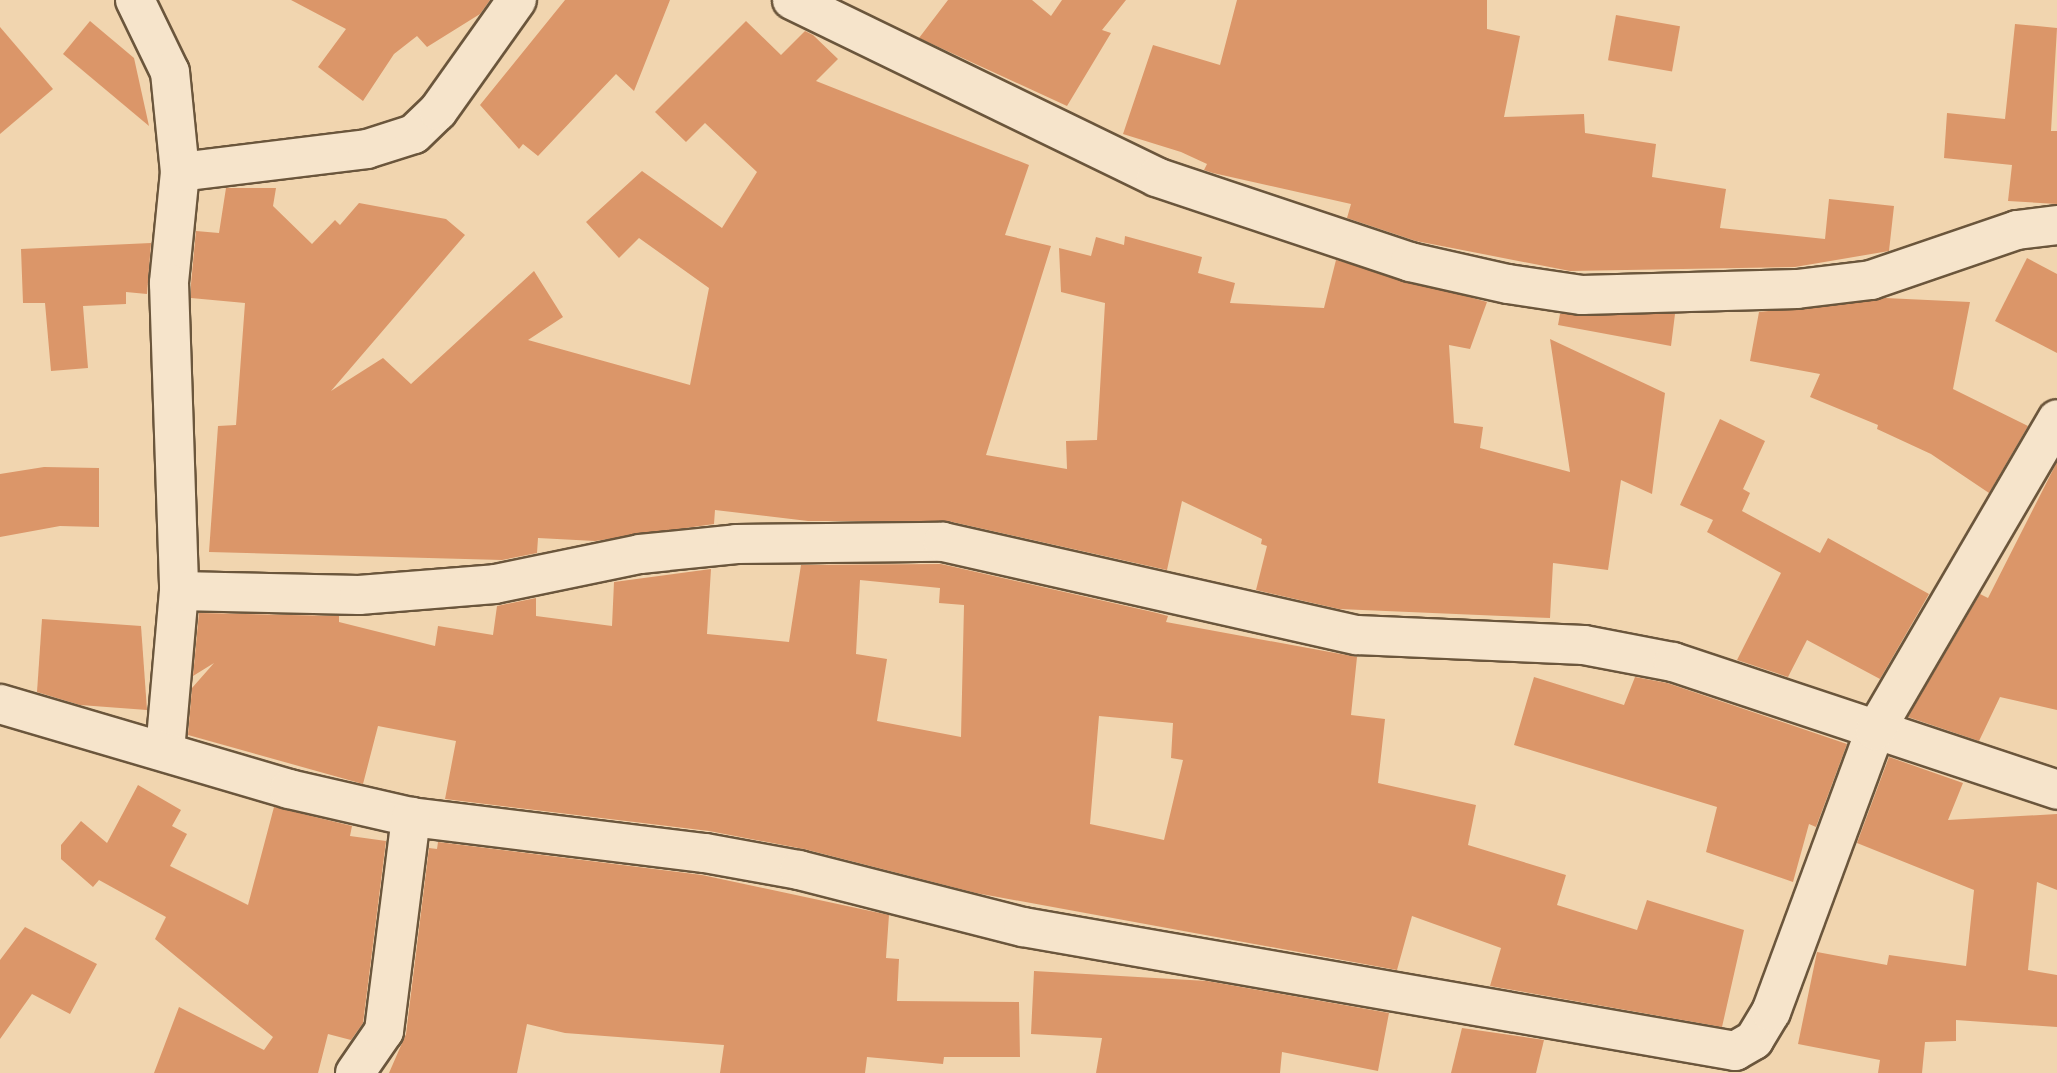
<!DOCTYPE html>
<html>
<head>
<meta charset="utf-8">
<style>
	body { margin:0 }
	#map { position:relative; width:2057px; height:1073px; overflow:hidden; background:#f1d5af; font-family:"IM FELL English",serif }
	div>[style] { position:absolute }
	.building>* { inset:0; background:#db9669; transform-origin:0 0 }
	.roads { filter:drop-shadow(2px 0 #6b563c) drop-shadow(-2px 0 #6b563c) drop-shadow(0 2px #6b563c) drop-shadow(0 -2px #6b563c) }
	.street>* { height:38px; margin:-19px; padding:0 19px; transform-origin:19px; border-radius:19px; background:#f6e4cb }
	span { translate:-50% -50%; white-space:nowrap; text-align:center; line-height:1.15; -webkit-text-stroke:5px #f6e4cb; paint-order:stroke }
</style>
</head>
<body>
<div id="map">
	<div class="building">
		<div style="clip-path:polygon(291px 0,490px 0,480px 14px,427px 47px,417px 36px,394px 54px,363px 101px,318px 67px,346px 29px)"></div>
		<div style="clip-path:polygon(565px 0,670px 0,634px 91px,616px 74px,538px 156px,523px 144px,519px 149px,480px 105px)"></div>
		<div style="clip-path:polygon(948px 0,1032px 0,1051px 16px,1062px 0,1126px 0,1102px 30px,1111px 33px,1067px 106px,919px 38px)"></div>
		<div style="clip-path:polygon(1237px 0,1487px 0,1487px 29px,1520px 36px,1504px 117px,1584px 114px,1585px 133px,1656px 144px,1652px 177px,1726px 189px,1720px 228px,1825px 239px,1829px 199px,1894px 206px,1889px 251px,1795px 267px,1570px 271px,1416px 241px,1347px 218px,1351px 204px,1213px 173px,1204px 170px,1207px 164px,1181px 152px,1123px 134px,1153px 45px,1220px 65px)"></div>
		<div style="left:1616px;top:15px;width:65px;height:46px;rotate:10deg"></div>
		<div style="clip-path:polygon(90px 21px,134px 58px,149px 126px,63px 54px)"></div>
		<div style="clip-path:polygon(746px 21px,781px 55px,805px 31px,813px 35px,838px 59px,816px 81px,1029px 165px,1005px 235px,1051px 246px,986px 455px,1067px 469px,1066px 441px,1097px 440px,1105px 303px,1061px 292px,1059px 248px,1091px 256px,1096px 237px,1124px 245px,1125px 236px,1202px 257px,1198px 273px,1235px 283px,1230px 303px,1324px 308px,1336px 260px,1487px 302px,1470px 349px,1449px 345px,1454px 423px,1483px 427px,1480px 448px,1570px 472px,1550px 339px,1665px 393px,1652px 494px,1621px 480px,1608px 570px,1553px 563px,1550px 618px,1339px 609px,1256px 590px,1267px 546px,1261px 544px,1262px 539px,1182px 501px,1167px 570px,948px 521px,808px 521px,715px 510px,714px 524px,595px 541px,538px 538px,537px 553px,502px 560px,209px 552px,218px 426px,236px 425px,245px 303px,191px 298px,191px 284px,196px 231px,219px 233px,226px 188px,276px 188px,273px 206px,312px 244px,335px 220px,340px 225px,359px 203px,446px 219px,465px 235px,331px 391px,383px 358px,411px 384px,534px 271px,563px 317px,528px 340px,690px 385px,709px 288px,639px 238px,619px 258px,586px 222px,642px 171px,722px 228px,757px 172px,705px 123px,686px 142px,655px 112px)"></div>
		<div style="clip-path:polygon(2015px 24px,2057px 28px,2051px 131px,2057px 131px,2057px 204px,2008px 201px,2012px 165px,1944px 158px,1947px 113px,2005px 119px)"></div>
		<div style="clip-path:polygon(0 27px,53px 89px,0 134px)"></div>
		<div style="clip-path:polygon(151px 243px,147px 294px,126px 292px,126px 304px,83px 306px,88px 368px,51px 371px,45px 303px,23px 303px,21px 249px)"></div>
		<div style="clip-path:polygon(2027px 258px,2057px 274px,2057px 353px,1995px 321px)"></div>
		<div style="clip-path:polygon(1885px 298px,1970px 302px,1953px 389px,2028px 426px,1989px 493px,1931px 454px,1877px 429px,1878px 425px,1810px 397px,1820px 374px,1750px 361px,1759px 312px)"></div>
		<div style="clip-path:polygon(1560px 314px,1675px 314px,1671px 346px,1558px 325px)"></div>
		<div style="clip-path:polygon(1720px 419px,1765px 441px,1743px 489px,1750px 493px,1742px 511px,1820px 553px,1828px 538px,1929px 594px,1880px 679px,1807px 640px,1788px 677px,1737px 660px,1781px 573px,1707px 532px,1713px 520px,1680px 505px)"></div>
		<div style="clip-path:polygon(2057px 462px,2057px 710px,2000px 697px,1979px 741px,1908px 717px,1980px 594px,1988px 598px)"></div>
		<div style="clip-path:polygon(44px 467px,99px 468px,99px 527px,60px 526px,0 537px,0 474px)"></div>
		<div style="clip-path:polygon(evenodd,941px 564px,1157px 613px,1168px 616px,1166px 622px,1357px 657px,1351px 715px,1385px 719px,1378px 783px,1476px 805px,1468px 845px,1566px 875px,1557px 905px,1637px 930px,1647px 900px,1744px 930px,1722px 1027px,1490px 986px,1501px 948px,1412px 916px,1397px 970px,976px 893px,804px 849px,709px 831px,445px 799px,456px 741px,378px 726px,363px 784px,188px 735px,192px 688px,214px 663px,193px 676px,199px 613px,339px 616px,339px 622px,435px 646px,438px 626px,493px 635px,497px 606px,536px 598px,536px 616px,612px 626px,614px 582px,711px 569px,707px 634px,789px 642px,801px 565px,941px 564px,860px 580px,940px 588px,939px 603px,964px 605px,961px 737px,877px 721px,887px 659px,856px 654px,860px 580px,941px 564px,1099px 716px,1173px 723px,1171px 758px,1183px 760px,1164px 840px,1090px 824px,1099px 716px)"></div>
		<div style="clip-path:polygon(42px 619px,141px 626px,147px 710px,80px 705px,37px 692px)"></div>
		<div style="clip-path:polygon(1534px 677px,1624px 705px,1635px 677px,1667px 683px,1847px 744px,1816px 827px,1809px 824px,1793px 882px,1706px 852px,1717px 807px,1514px 745px)"></div>
		<div style="clip-path:polygon(1889px 757px,1963px 783px,1948px 820px,2057px 814px,2057px 890px,2037px 882px,2028px 970px,2057px 975px,2057px 1027px,1956px 1020px,1956px 1041px,1925px 1042px,1922px 1073px,1878px 1073px,1880px 1060px,1798px 1044px,1817px 952px,1887px 965px,1889px 955px,1966px 966px,1974px 890px,1857px 843px)"></div>
		<div style="clip-path:polygon(138px 785px,181px 810px,172px 826px,187px 834px,170px 866px,248px 905px,274px 807px,352px 826px,350px 836px,386px 841px,363px 1023px,351px 1040px,328px 1034px,318px 1073px,154px 1073px,179px 1007px,264px 1050px,273px 1037px,155px 939px,166px 917px,99px 880px,93px 887px,61px 859px,61px 845px,81px 821px,107px 843px)"></div>
		<div style="clip-path:polygon(438px 842px,702px 875px,889px 915px,886px 958px,899px 959px,897px 1001px,1019px 1002px,1020px 1057px,944px 1057px,943px 1064px,867px 1057px,865px 1073px,720px 1073px,724px 1045px,565px 1033px,527px 1024px,517px 1073px,389px 1073px,406px 1034px,429px 848px,437px 849px)"></div>
		<div style="clip-path:polygon(25px 927px,97px 964px,70px 1014px,32px 994px,0 1039px,0 960px)"></div>
		<div style="clip-path:polygon(1034px 971px,1207px 981px,1389px 1013px,1378px 1071px,1282px 1052px,1280px 1073px,1096px 1073px,1102px 1038px,1031px 1034px)"></div>
		<div style="clip-path:polygon(1462px 1028px,1544px 1040px,1536px 1073px,1451px 1073px)"></div>
	</div>
	<div class="roads">
		<div class="street">
			<div style="left:135px;top:0;width:80px;rotate:64.1deg"></div>
			<div style="left:170px;top:72px;width:100px;rotate:84.3deg"></div>
			<div style="left:180px;top:172px;width:112px;rotate:95.7deg"></div>
			<div style="left:169px;top:283px;width:308px;rotate:88.1deg"></div>
			<div style="left:179px;top:591px;width:160px;rotate:95deg"></div>
			<div style="left:792px;top:0;width:405px;rotate:25.9deg"></div>
			<div style="left:1156px;top:177px;width:268px;rotate:18.5deg"></div>
			<div style="left:1410px;top:262px;width:100px;rotate:12.7deg"></div>
			<div style="left:1508px;top:284px;width:75px;rotate:8.5deg"></div>
			<div style="left:1582px;top:295px;width:215px;rotate:-1.6deg"></div>
			<div style="left:1797px;top:289px;width:75px;rotate:-6.9deg"></div>
			<div style="left:1871px;top:280px;width:154px;rotate:-18.9deg"></div>
			<div style="left:2017px;top:230px;width:40px;rotate:-7.1deg"></div>
			<div style="left:180px;top:172px;width:188px;rotate:-7deg"></div>
			<div style="left:367px;top:149px;width:49px;rotate:-17.7deg"></div>
			<div style="left:414px;top:134px;width:33px;rotate:-44deg"></div>
			<div style="left:438px;top:111px;width:136px;rotate:-54.6deg"></div>
			<div style="left:179px;top:591px;width:180px;rotate:1.3deg"></div>
			<div style="left:359px;top:595px;width:136px;rotate:-4.6deg"></div>
			<div style="left:495px;top:584px;width:148px;rotate:-11.7deg"></div>
			<div style="left:640px;top:554px;width:97px;rotate:-5.9deg"></div>
			<div style="left:736px;top:544px;width:207px;rotate:-0.6deg"></div>
			<div style="left:943px;top:542px;width:424px;rotate:12.7deg"></div>
			<div style="left:1357px;top:635px;width:227px;rotate:2.5deg"></div>
			<div style="left:1584px;top:645px;width:91px;rotate:10.8deg"></div>
			<div style="left:1673px;top:662px;width:405px;rotate:18.4deg"></div>
			<div style="left:0;top:704px;width:301px;rotate:16.4deg"></div>
			<div style="left:289px;top:789px;width:125px;rotate:12.9deg"></div>
			<div style="left:411px;top:817px;width:296px;rotate:7deg"></div>
			<div style="left:705px;top:853px;width:96px;rotate:10.3deg"></div>
			<div style="left:799px;top:870px;width:231px;rotate:14.3deg"></div>
			<div style="left:1023px;top:927px;width:723px;rotate:9.88deg"></div>
			<div style="left:1735px;top:1051px;width:22px;rotate:-30deg"></div>
			<div style="left:1754px;top:1040px;width:33px;rotate:-59deg"></div>
			<div style="left:1771px;top:1012px;width:300px;rotate:-69.7deg"></div>
			<div style="left:1875px;top:731px;width:361px;rotate:-59.7deg"></div>
			<div style="left:355px;top:1073px;width:51px;rotate:-55.4deg"></div>
			<div style="left:384px;top:1031px;width:216px;rotate:-82.8deg"></div>
		</div>
	</div>
</div>
</body>
</html>
